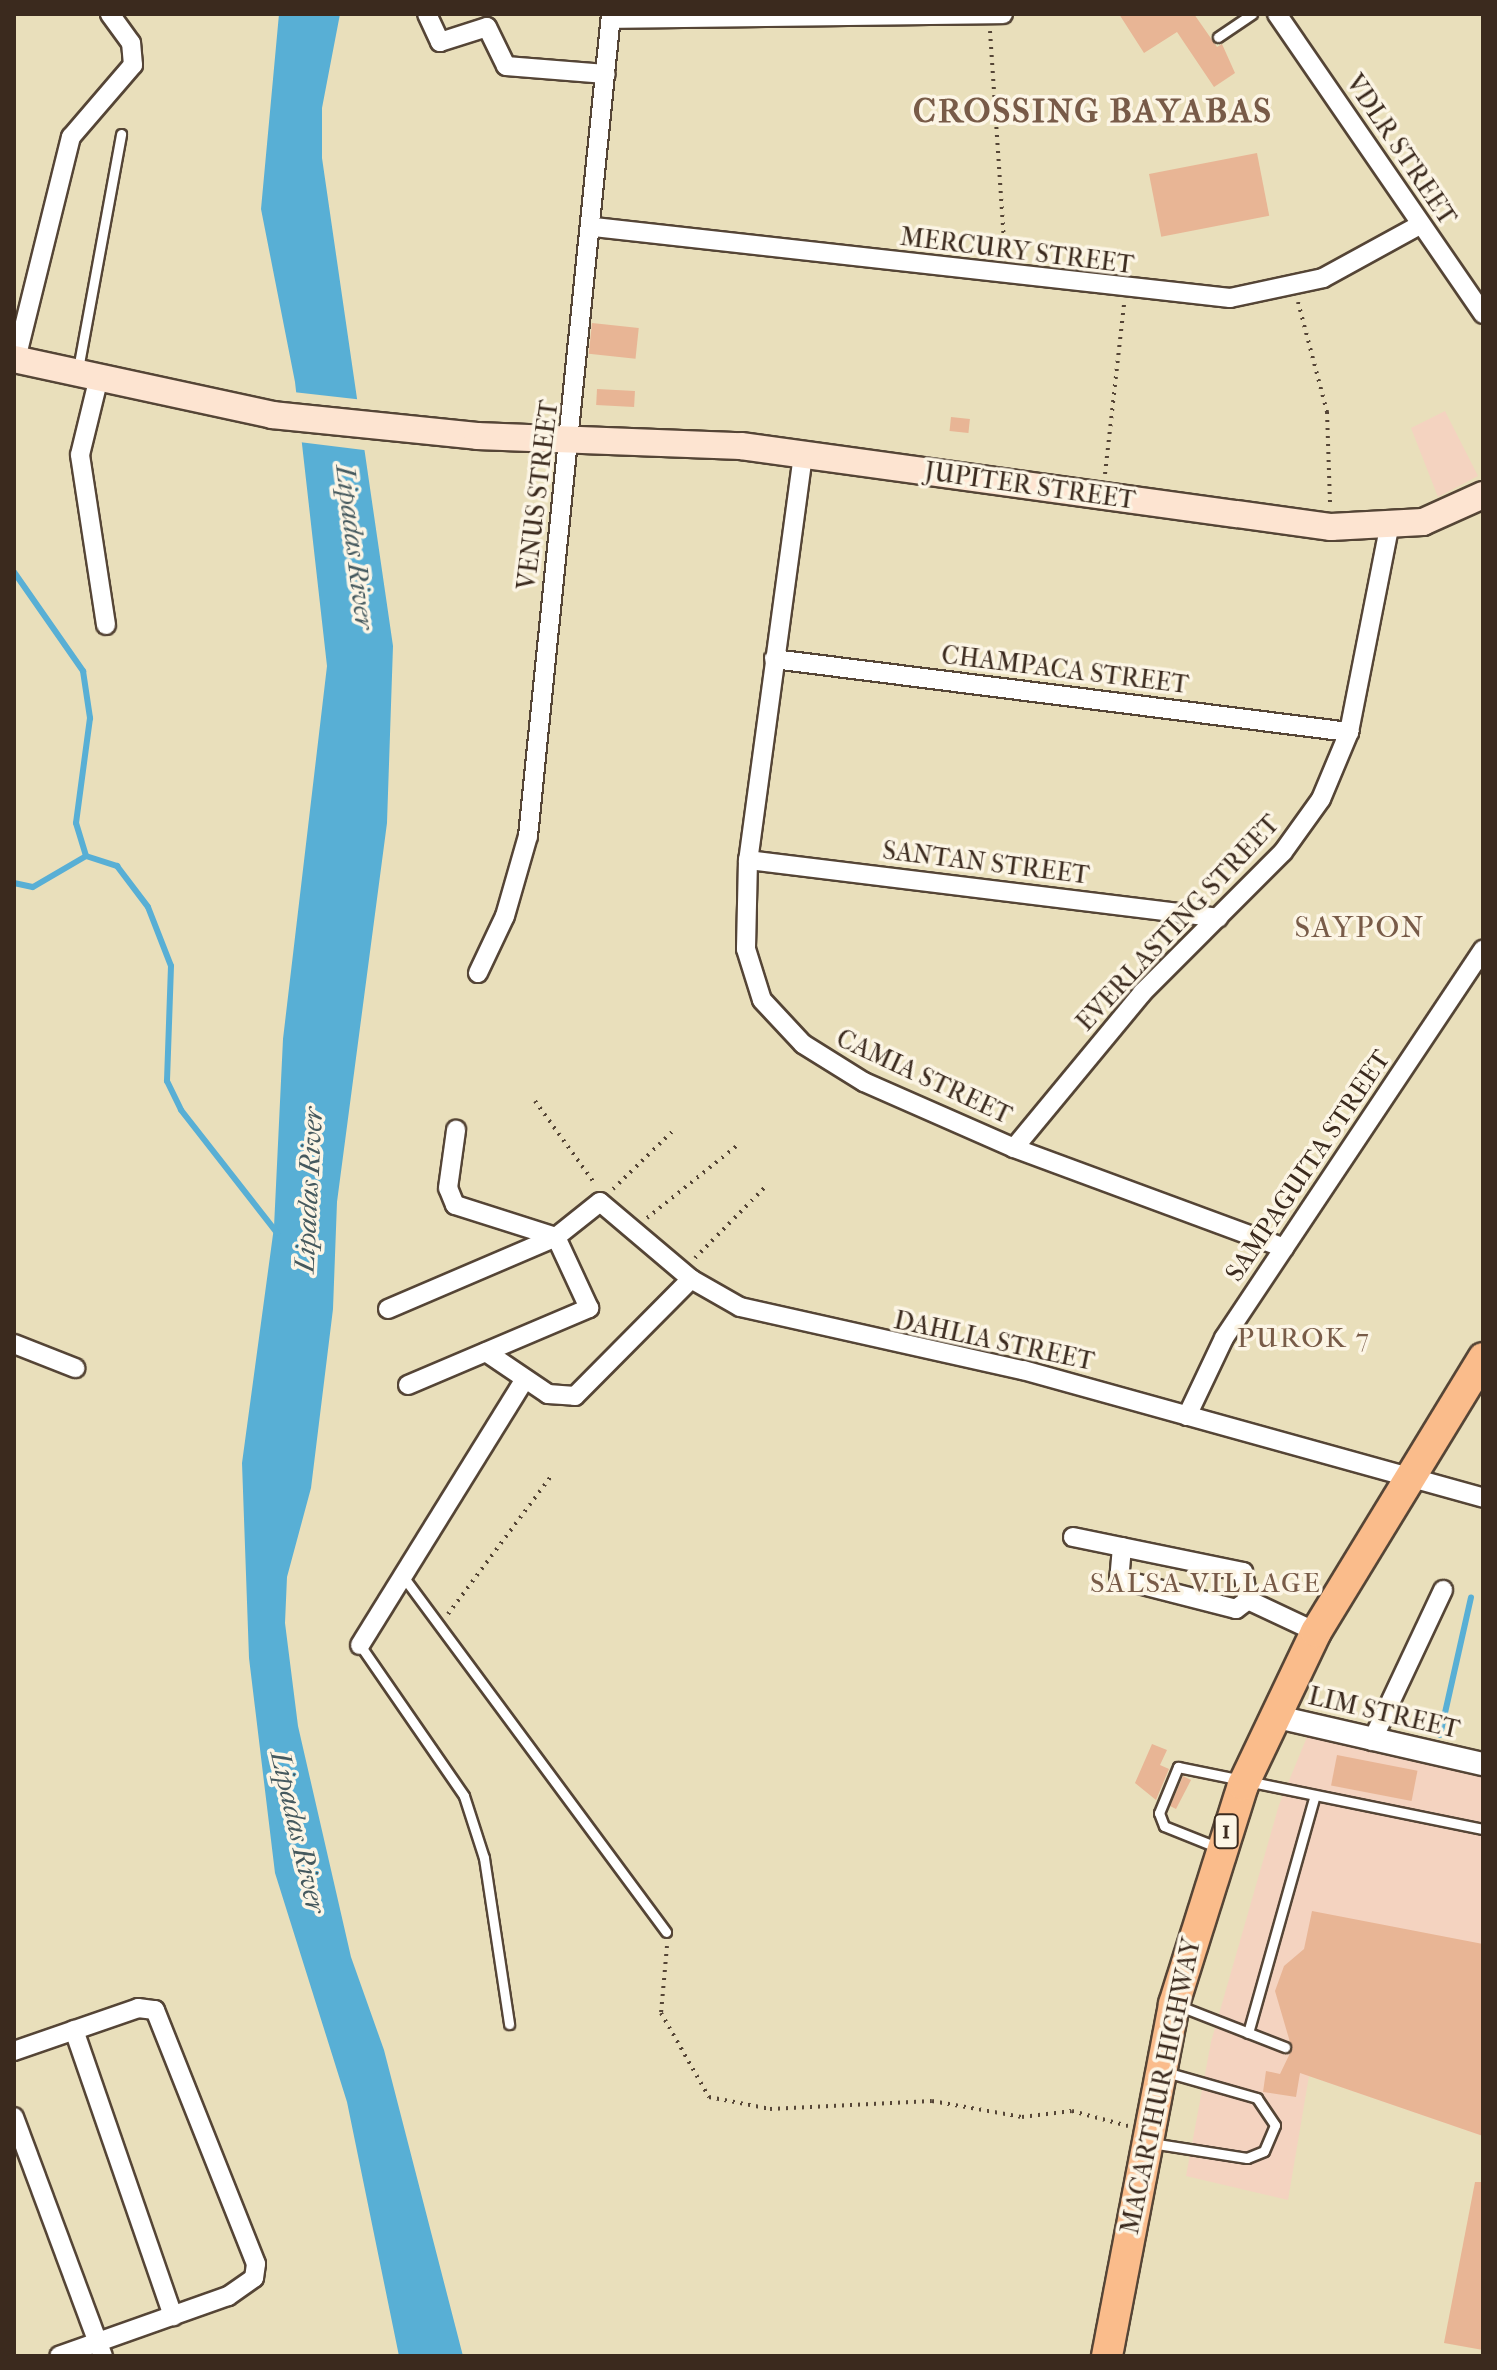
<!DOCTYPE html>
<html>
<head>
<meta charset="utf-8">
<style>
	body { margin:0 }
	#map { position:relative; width:1497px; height:2370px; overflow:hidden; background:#e9dfbb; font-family:"IM FELL French Canon",serif }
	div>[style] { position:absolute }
	.built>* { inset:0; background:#f4d3c0 }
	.water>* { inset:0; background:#58afd5 }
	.pier>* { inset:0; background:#e9dfbb }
	.stream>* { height:6px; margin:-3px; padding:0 3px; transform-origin:3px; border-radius:3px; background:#58afd5 }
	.building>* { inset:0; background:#e8b595; transform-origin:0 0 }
	.path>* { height:4px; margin-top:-2px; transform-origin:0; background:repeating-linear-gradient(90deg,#554536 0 2px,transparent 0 8px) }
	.roads { filter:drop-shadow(2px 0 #554536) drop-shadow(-2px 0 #554536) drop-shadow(0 2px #554536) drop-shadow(0 -2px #554536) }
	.service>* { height:9px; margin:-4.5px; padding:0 4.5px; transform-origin:4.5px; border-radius:4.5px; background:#fff }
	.minor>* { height:18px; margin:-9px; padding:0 9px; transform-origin:9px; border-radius:9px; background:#fff }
	.tertiary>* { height:22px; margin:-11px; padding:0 11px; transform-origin:11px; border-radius:11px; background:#fff }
	.secondary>* { height:26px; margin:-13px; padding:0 13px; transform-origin:13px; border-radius:13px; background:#fde4d1 }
	.trunk>* { height:30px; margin:-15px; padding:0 15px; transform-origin:15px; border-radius:15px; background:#fabc8b }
	span { translate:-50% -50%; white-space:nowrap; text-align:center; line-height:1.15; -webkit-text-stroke:7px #fcf5e5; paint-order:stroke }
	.shield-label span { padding:2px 6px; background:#fcf5e5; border:2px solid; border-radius:6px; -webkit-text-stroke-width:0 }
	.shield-label { font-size:24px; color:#3b2a1e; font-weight:700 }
	.street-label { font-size:26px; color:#3b2a1e }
	.water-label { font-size:28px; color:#45595e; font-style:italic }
	.neighbourhood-label { font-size:28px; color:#785b48; letter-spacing:2px }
	.quarter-label { font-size:30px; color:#785b48; letter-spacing:2px }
	.district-label { font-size:34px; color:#785b48; font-weight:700; letter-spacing:2px }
	.frame { position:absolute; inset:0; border:16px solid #3b2a1e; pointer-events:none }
</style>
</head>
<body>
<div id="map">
	<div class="built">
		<div style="clip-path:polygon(1445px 411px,1478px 476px,1438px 497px,1411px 428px)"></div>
		<div style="clip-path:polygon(1307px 1737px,1483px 1776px,1483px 2136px,1309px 2076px,1288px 2200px,1186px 2176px,1211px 2042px,1279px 1805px)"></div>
	</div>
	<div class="water">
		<div style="clip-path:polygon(279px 14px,340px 14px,322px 108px,322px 158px,393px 646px,387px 823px,337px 1202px,333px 1309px,311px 1488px,287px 1577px,285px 1623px,298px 1726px,351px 1957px,384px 2050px,463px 2356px,399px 2356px,347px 2102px,275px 1873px,249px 1658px,242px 1463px,274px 1227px,283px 1039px,327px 666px,295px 382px,261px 209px)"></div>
	</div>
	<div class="pier">
		<div style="clip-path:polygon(293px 392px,364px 400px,372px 451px,299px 442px)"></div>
	</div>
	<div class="stream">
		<div style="left:14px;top:572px;width:121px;rotate:55.1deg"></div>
		<div style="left:83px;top:671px;width:48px;rotate:81.5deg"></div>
		<div style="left:90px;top:718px;width:106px;rotate:97.6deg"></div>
		<div style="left:76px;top:823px;width:34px;rotate:73deg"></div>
		<div style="left:14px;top:883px;width:19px;rotate:12deg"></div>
		<div style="left:33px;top:887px;width:61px;rotate:-30.3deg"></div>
		<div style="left:86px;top:856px;width:33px;rotate:18deg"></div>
		<div style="left:117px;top:866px;width:51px;rotate:52.9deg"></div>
		<div style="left:148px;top:907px;width:63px;rotate:68.7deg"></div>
		<div style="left:171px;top:966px;width:115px;rotate:92deg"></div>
		<div style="left:167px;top:1081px;width:32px;rotate:64deg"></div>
		<div style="left:181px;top:1110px;width:156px;rotate:52deg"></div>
		<div style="left:1440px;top:1735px;width:141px;rotate:-77.3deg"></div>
	</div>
	<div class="building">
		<div style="clip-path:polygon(1119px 14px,1194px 14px,1217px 47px,1222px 44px,1235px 73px,1214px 87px,1177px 32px,1144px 53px)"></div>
		<div style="left:1257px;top:153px;width:64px;height:110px;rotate:79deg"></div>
		<div style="left:592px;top:323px;width:47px;height:31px;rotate:6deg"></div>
		<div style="left:597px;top:389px;width:38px;height:16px;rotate:3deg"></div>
		<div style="left:951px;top:417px;width:19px;height:14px;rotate:6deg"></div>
		<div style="clip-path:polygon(1152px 1744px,1167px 1750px,1160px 1765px,1169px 1769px,1156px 1800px,1135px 1783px)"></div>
		<div style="left:1337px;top:1755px;width:82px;height:31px;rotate:11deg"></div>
		<div style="clip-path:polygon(1183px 1776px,1191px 1780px,1176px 1809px,1170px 1806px)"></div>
		<div style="clip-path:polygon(1312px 1911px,1483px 1944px,1483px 2136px,1300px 2073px,1296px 2097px,1263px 2092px,1266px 2071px,1280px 2074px,1292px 2049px,1275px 1991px,1284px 1966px,1304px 1949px)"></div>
		<div style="clip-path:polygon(1475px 2182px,1483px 2182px,1483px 2350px,1444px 2343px)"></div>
	</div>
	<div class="path">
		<div style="left:990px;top:31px;width:226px;rotate:86.2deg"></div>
		<div style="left:1298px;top:302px;width:114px;rotate:75.2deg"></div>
		<div style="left:1327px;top:412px;width:92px;rotate:88.1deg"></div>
		<div style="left:1105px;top:474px;width:171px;rotate:-83.6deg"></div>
		<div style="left:535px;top:1101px;width:102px;rotate:54.1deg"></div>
		<div style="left:613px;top:1189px;width:86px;rotate:-44.1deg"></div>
		<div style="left:647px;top:1218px;width:118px;rotate:-38.8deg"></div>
		<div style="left:695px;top:1258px;width:101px;rotate:-45.4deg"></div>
		<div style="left:448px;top:1614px;width:174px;rotate:-53.2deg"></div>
		<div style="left:667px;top:1946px;width:67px;rotate:95.1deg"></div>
		<div style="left:661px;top:2013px;width:97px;rotate:60.3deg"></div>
		<div style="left:709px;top:2097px;width:62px;rotate:11.1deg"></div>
		<div style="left:770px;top:2109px;width:162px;rotate:-2.8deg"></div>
		<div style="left:932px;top:2101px;width:91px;rotate:10.1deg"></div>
		<div style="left:1022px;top:2117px;width:50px;rotate:-6.8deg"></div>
		<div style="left:1072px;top:2111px;width:58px;rotate:15deg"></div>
	</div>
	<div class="roads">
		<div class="service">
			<div style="left:1218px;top:37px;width:41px;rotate:-34.1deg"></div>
			<div style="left:78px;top:369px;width:239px;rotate:-79.6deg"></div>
			<div style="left:402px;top:1575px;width:444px;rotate:53.5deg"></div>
			<div style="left:360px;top:1645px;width:183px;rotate:55.4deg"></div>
			<div style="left:464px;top:1796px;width:65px;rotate:72.1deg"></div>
			<div style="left:484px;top:1858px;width:168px;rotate:81.4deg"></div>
			<div style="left:1219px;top:1848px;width:59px;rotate:-158.2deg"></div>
			<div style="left:1164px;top:1826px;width:14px;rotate:-111deg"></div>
			<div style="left:1159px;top:1813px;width:50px;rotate:-67.6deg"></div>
			<div style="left:1178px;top:1767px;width:311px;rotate:11.5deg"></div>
			<div style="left:1177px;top:2005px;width:116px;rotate:21.3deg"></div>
			<div style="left:1248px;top:2033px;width:244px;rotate:-74.3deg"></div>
			<div style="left:1151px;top:2143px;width:97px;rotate:8.9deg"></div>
			<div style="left:1247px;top:2158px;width:18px;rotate:-22deg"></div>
			<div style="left:1264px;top:2151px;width:28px;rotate:-67deg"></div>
			<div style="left:1275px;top:2125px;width:32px;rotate:-124deg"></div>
			<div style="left:1257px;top:2098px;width:95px;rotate:-164.1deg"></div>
		</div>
		<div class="minor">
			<div style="left:427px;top:14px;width:31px;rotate:65deg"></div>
			<div style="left:440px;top:42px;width:49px;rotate:-17.7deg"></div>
			<div style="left:487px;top:27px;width:43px;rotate:64deg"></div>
			<div style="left:506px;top:66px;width:100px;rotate:4.6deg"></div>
			<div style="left:1277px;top:14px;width:364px;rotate:55.5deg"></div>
			<div style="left:611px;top:19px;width:392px;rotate:-0.7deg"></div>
			<div style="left:594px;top:227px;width:640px;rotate:6.37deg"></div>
			<div style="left:1230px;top:298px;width:95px;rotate:-12.1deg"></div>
			<div style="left:1323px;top:278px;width:111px;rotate:-28.7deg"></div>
			<div style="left:16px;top:359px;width:229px;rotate:-76.1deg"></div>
			<div style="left:71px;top:137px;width:95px;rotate:-49.3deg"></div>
			<div style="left:133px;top:65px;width:22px;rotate:-95deg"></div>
			<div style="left:131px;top:43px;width:36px;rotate:-126deg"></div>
			<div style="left:99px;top:377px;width:80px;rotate:103.7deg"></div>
			<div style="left:80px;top:455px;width:172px;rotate:81.3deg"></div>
			<div style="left:803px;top:455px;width:409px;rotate:97.7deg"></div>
			<div style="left:748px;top:860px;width:89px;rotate:91.3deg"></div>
			<div style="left:746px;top:949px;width:53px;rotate:72.6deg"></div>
			<div style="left:762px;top:1000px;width:60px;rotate:47deg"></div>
			<div style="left:803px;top:1044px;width:72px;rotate:31.9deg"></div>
			<div style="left:864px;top:1082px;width:164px;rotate:23.7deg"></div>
			<div style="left:1014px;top:1148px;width:288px;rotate:20.3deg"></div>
			<div style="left:774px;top:659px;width:580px;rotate:7.24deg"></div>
			<div style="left:748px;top:860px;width:474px;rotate:7deg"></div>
			<div style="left:478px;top:973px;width:63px;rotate:-64.7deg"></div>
			<div style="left:505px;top:916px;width:83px;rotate:-74deg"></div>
			<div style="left:528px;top:836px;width:826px;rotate:-84.23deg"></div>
			<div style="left:1014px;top:1148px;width:201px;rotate:-50.4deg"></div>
			<div style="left:1142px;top:993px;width:199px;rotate:-45deg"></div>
			<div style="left:1283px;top:852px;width:65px;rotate:-54.4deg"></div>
			<div style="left:1321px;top:799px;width:73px;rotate:-67.3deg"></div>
			<div style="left:1349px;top:732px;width:208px;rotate:-78.9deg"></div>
			<div style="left:388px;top:1309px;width:183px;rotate:-23.2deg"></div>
			<div style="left:556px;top:1237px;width:56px;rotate:-38.5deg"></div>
			<div style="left:600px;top:1202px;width:119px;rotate:40.2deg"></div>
			<div style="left:691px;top:1279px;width:56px;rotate:29.7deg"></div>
			<div style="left:740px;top:1307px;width:290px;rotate:12.6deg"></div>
			<div style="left:1023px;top:1370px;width:477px;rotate:15.5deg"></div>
			<div style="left:14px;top:1344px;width:66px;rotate:21.5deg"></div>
			<div style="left:486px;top:1352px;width:75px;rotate:34.1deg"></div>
			<div style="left:548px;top:1394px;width:27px;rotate:4deg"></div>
			<div style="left:575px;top:1396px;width:165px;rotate:-45.2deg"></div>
			<div style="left:408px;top:1385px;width:197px;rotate:-23deg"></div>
			<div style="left:589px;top:1308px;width:78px;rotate:-114.9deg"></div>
			<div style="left:556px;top:1237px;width:106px;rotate:-162.4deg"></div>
			<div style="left:455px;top:1205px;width:18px;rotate:-112deg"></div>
			<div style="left:448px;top:1188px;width:59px;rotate:-82.1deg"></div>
			<div style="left:1187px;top:1416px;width:86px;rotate:-64.6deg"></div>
			<div style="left:1224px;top:1338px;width:467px;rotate:-56.3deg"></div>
			<div style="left:1073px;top:1537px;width:174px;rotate:11.6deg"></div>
			<div style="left:1243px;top:1572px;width:28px;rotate:80deg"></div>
			<div style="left:1248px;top:1600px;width:75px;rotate:25.2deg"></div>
			<div style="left:1122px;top:1547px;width:32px;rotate:95deg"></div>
			<div style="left:1119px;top:1579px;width:121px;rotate:14.4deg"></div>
			<div style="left:1236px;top:1609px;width:15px;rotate:-37deg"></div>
			<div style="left:360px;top:1645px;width:312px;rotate:-58.2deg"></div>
			<div style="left:1372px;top:1741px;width:167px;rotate:-64.8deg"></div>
			<div style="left:74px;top:2030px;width:303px;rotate:70.9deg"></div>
			<div style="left:14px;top:2051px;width:131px;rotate:-19.1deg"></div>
			<div style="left:138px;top:2008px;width:17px;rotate:7deg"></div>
			<div style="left:155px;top:2010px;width:273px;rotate:68.3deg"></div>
			<div style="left:256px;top:2264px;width:14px;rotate:98deg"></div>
			<div style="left:254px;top:2278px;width:32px;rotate:145deg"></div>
			<div style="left:228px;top:2296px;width:179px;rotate:160.5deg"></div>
			<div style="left:14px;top:2117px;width:255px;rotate:69.6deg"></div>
		</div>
		<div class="tertiary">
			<div style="left:1273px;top:1716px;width:215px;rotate:12.9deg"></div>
		</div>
		<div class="secondary">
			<div style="left:14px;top:359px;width:264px;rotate:12.2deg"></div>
			<div style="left:272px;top:415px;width:206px;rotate:5.8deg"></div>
			<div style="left:477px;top:436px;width:264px;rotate:2.2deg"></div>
			<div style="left:741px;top:446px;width:596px;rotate:7.82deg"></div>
			<div style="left:1331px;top:527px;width:92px;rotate:-3.1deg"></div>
			<div style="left:1423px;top:522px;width:66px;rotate:-24.2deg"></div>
		</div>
		<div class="trunk">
			<div style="left:1107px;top:2356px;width:358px;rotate:-79.2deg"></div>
			<div style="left:1174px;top:2004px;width:230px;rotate:-72.5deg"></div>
			<div style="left:1243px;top:1785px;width:170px;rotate:-64.5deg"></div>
			<div style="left:1316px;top:1632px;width:321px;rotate:-58.6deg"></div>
		</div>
	</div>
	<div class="shield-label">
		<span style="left:1226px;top:1831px">1</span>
	</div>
	<div class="street-label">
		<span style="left:1401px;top:150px;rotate:56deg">VDLR STREET</span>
		<span style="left:1017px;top:251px;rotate:7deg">MERCURY STREET</span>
		<span style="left:1030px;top:486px;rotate:8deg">JUPITER STREET</span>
		<span style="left:538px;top:495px;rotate:-83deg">VENUS STREET</span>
		<span style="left:1065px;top:670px;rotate:7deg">CHAMPACA STREET</span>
		<span style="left:986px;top:863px;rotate:7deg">SANTAN STREET</span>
		<span style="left:1178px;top:923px;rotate:-47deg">EVERLASTING STREET</span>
		<span style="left:924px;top:1077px;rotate:25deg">CAMIA STREET</span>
		<span style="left:1308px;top:1166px;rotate:-56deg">SAMPAGUITA STREET</span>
		<span style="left:994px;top:1341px;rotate:12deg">DAHLIA STREET</span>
		<span style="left:1384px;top:1713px;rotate:13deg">LIM STREET</span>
		<span style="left:1161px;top:2086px;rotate:-78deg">MACARTHUR HIGHWAY</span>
	</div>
	<div class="water-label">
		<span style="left:355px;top:547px;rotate:83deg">Lipadas River</span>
		<span style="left:309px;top:1190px;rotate:-87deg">Lipadas River</span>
		<span style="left:298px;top:1832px;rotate:77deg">Lipadas River</span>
	</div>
	<div class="neighbourhood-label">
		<span style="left:1304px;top:1338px">PUROK 7</span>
		<span style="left:1206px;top:1583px">SALSA VILLAGE</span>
	</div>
	<div class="quarter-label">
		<span style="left:1360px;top:928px">SAYPON</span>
	</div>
	<div class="district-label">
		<span style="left:1093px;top:112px">CROSSING BAYABAS</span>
	</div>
	<div class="frame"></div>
</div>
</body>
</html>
